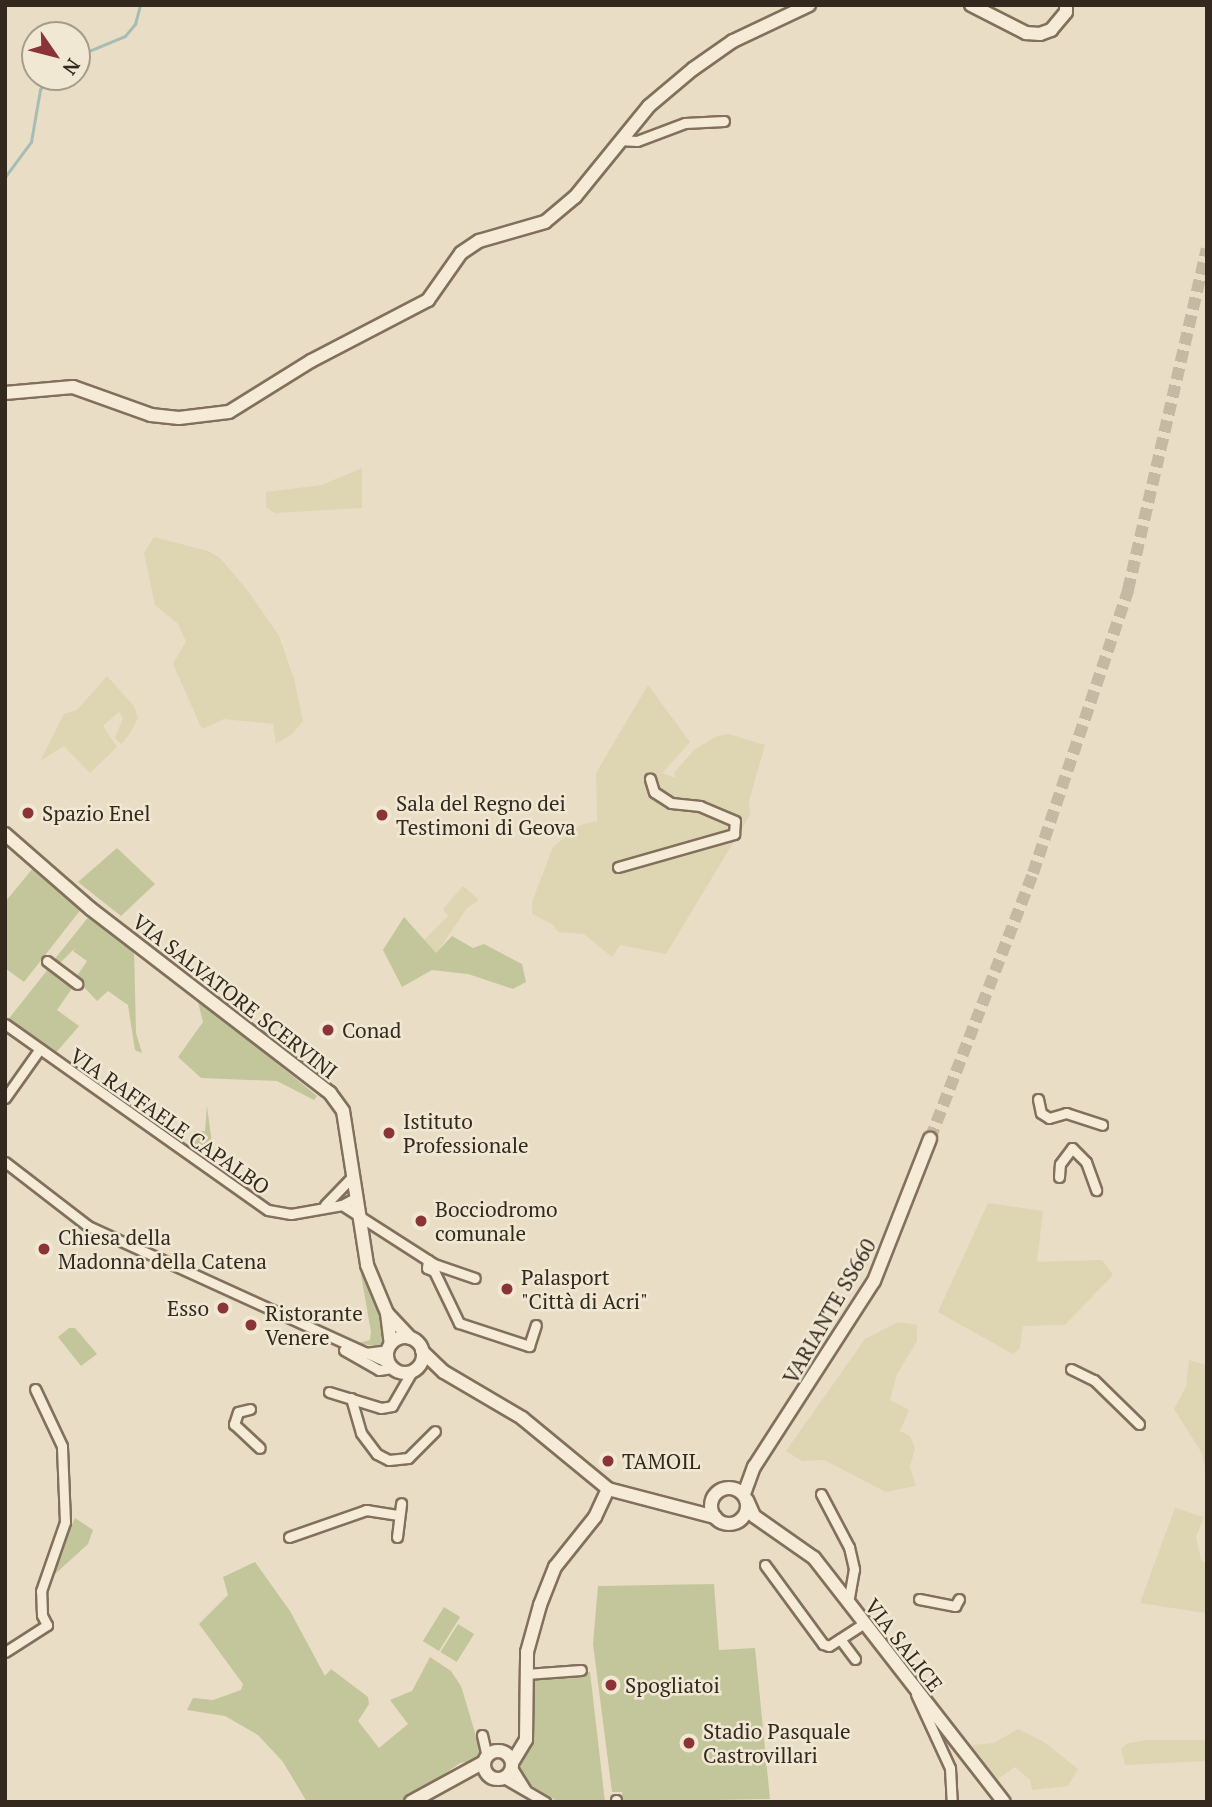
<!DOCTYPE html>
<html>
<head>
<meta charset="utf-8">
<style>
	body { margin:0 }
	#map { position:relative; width:1212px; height:1807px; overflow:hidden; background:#e9ddc5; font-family:"PT Serif",serif }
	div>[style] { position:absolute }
	.farmland>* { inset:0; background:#ded5b3 }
	.green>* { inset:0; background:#c2c69a; transform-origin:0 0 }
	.stream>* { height:2.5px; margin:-1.25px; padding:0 1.25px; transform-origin:1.25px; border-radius:1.25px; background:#a6bdb5 }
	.secondary-tunnel>* { height:12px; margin-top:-6px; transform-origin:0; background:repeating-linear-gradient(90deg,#c5b9a4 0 12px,transparent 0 18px) }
	.roads { filter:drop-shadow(2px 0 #82705d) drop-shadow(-2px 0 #82705d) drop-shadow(0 2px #82705d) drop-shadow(0 -2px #82705d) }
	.street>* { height:9px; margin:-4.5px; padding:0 4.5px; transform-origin:4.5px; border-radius:4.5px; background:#f5ebd7 }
	.secondary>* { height:12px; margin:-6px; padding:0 6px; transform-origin:6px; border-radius:6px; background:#f5ebd7 }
	.secondary>.ring { margin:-6px; padding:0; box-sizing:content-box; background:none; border:12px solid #f5ebd7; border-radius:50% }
	.dots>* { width:19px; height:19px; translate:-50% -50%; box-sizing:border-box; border:4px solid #f1e8d4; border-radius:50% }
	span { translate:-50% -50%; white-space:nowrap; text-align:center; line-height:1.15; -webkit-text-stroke:5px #f1e8d4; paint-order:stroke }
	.poi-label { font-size:21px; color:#34291f }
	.left { translate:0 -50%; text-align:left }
	.right { translate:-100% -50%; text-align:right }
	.street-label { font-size:21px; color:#34291f }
	.frame { position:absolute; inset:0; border:7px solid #34291f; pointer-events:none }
	.north { position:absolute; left:21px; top:21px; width:70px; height:70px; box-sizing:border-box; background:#f1e8d4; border:2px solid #a59c8c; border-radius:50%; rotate:125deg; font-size:19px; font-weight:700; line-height:28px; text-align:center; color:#34291f }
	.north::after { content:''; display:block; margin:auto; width:24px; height:32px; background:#8a3437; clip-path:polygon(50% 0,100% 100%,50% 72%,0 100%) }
</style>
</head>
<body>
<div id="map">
	<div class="farmland">
		<div style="clip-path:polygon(362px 468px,362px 508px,275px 513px,266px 507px,266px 492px,322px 485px)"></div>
		<div style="clip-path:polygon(154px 537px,208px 551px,220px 558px,248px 591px,279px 636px,294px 679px,303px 721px,292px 734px,276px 744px,273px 724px,224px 719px,202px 729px,173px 664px,186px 641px,178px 624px,155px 605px,144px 553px)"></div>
		<div style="clip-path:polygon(107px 676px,134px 706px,138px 718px,129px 735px,121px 744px,115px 738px,123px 718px,119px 712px,103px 726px,117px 747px,90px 773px,64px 746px,40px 761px,64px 714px,77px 710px)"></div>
		<div style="clip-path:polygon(648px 685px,690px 742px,662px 773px,676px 778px,674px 773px,694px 750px,715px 737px,729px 734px,765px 745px,749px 801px,750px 815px,666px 954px,620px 945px,612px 957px,584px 934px,558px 932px,552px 924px,532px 914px,532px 902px,553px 847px,580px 825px,597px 821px,596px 773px)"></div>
		<div style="clip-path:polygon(463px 886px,479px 900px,467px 908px,436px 954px,423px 941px,448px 916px,443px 909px)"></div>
		<div style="clip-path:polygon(988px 1203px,1043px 1211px,1037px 1262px,1102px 1260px,1113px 1275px,1065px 1325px,1023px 1326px,1020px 1348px,1013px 1354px,938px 1312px)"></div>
		<div style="clip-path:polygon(898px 1322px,917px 1325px,917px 1341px,897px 1374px,890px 1400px,909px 1410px,900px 1431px,910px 1436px,915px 1448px,910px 1467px,916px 1486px,886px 1492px,824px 1460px,802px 1461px,786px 1451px,865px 1339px)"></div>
		<div style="clip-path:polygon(1189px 1360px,1207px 1365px,1207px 1478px,1202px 1453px,1174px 1409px,1186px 1387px)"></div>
		<div style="clip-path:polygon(1175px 1508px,1204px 1517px,1196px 1537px,1201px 1560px,1207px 1564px,1205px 1613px,1140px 1603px)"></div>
		<div style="clip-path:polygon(1018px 1729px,1044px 1742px,1078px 1769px,1068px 1786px,1032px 1790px,1030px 1780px,1015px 1767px,995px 1781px,971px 1751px,973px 1745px,994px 1743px)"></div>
		<div style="clip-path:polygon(1149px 1740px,1207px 1740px,1207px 1761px,1125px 1765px,1121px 1749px,1128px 1743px)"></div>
	</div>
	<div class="green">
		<div style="clip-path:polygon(117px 848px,155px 884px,121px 916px,78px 882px)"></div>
		<div style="clip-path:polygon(34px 867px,82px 908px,24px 982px,5px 968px,5px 902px)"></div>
		<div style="clip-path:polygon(90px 915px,134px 949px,136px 1033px,142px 1053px,135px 1050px,128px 1005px,108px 991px,97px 1001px,82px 985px,84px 981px,77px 976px,87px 961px,73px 951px,76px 947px,59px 964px,54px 960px)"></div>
		<div style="clip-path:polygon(404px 917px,436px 953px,452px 936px,473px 948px,484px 944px,522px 964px,526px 982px,513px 989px,468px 974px,432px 970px,402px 987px,383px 950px)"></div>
		<div style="clip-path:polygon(49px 968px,73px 987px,57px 1010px,79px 1026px,53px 1056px,7px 1021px)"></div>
		<div style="clip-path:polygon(197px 998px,317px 1096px,314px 1100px,277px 1081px,201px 1078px,178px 1057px,203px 1022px)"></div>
		<div style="clip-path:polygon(207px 1106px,213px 1151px,206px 1159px,194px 1153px,194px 1131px,205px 1131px)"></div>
		<div style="clip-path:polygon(360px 1269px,383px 1323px,384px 1340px,379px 1347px,358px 1343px,370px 1340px,371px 1332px)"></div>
		<div style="clip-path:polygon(69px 1328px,75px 1328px,97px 1354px,81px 1366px,58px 1337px)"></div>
		<div style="clip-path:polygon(75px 1518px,93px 1530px,88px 1544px,55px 1574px,53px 1565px)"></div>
		<div style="clip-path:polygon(255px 1562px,290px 1611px,325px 1676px,331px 1669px,368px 1697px,369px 1704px,358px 1721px,379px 1748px,408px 1724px,390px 1700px,412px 1691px,430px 1657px,451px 1671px,461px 1686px,483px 1759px,460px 1763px,404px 1802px,307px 1802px,283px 1762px,258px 1735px,225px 1716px,187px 1710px,193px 1698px,213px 1700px,241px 1690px,243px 1684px,199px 1624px,228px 1595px,223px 1577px)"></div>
		<div style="clip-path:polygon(714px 1584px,719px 1650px,755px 1648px,770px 1799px,623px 1802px,622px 1792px,612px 1792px,593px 1644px,598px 1586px)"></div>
		<div style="left:444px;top:1607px;width:19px;height:40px;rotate:32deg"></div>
		<div style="left:458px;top:1624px;width:19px;height:33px;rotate:32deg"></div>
		<div style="clip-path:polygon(590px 1672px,605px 1802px,559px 1802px,524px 1781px,517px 1767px,528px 1748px,530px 1680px)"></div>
	</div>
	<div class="stream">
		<div style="left:77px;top:56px;width:52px;rotate:-22.6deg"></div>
		<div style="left:125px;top:36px;width:16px;rotate:-50deg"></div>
		<div style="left:135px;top:24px;width:20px;rotate:-75deg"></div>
		<div style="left:5px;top:177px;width:44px;rotate:-53.4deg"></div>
		<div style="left:31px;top:142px;width:53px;rotate:-80.2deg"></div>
		<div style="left:40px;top:90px;width:15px;rotate:-58deg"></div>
	</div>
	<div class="secondary-tunnel">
		<div style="left:930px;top:1139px;width:285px;rotate:-68.8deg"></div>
		<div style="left:1033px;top:873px;width:299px;rotate:-71.4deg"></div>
		<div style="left:1128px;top:590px;width:350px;rotate:-77deg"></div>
	</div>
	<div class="roads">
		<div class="street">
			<div style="left:619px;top:140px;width:18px;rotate:3deg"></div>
			<div style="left:637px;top:141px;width:51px;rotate:-20.6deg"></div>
			<div style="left:685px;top:123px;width:39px;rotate:-3deg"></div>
			<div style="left:618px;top:867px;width:121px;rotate:-15.9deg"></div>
			<div style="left:734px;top:834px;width:13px;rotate:-86deg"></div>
			<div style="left:735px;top:821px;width:38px;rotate:-157deg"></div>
			<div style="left:700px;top:806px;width:29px;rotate:-174deg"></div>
			<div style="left:671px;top:803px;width:20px;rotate:-147deg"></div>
			<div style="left:654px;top:792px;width:14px;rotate:-107deg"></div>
			<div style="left:47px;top:961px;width:38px;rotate:37deg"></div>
			<div style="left:5px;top:1024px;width:322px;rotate:35.3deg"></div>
			<div style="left:268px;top:1210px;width:23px;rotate:10deg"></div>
			<div style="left:291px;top:1214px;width:52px;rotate:-10deg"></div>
			<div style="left:342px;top:1205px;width:17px;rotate:-28deg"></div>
			<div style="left:5px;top:1098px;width:59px;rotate:-54.7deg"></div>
			<div style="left:1038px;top:1099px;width:14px;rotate:78deg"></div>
			<div style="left:1041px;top:1113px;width:9px;rotate:32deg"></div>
			<div style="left:1049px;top:1118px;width:18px;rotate:-16deg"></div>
			<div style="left:1066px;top:1113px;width:38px;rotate:18deg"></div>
			<div style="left:5px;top:1162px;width:105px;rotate:37.6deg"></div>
			<div style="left:88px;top:1226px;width:331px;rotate:24.5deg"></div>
			<div style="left:1059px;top:1177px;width:13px;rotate:-86deg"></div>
			<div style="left:1060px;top:1164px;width:20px;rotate:-53deg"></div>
			<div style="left:1072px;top:1148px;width:20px;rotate:45deg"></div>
			<div style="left:1086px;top:1162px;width:30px;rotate:70deg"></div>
			<div style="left:325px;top:1205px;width:40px;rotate:-46deg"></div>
			<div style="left:342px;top:1205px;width:109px;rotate:32.7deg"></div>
			<div style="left:434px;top:1264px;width:43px;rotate:18.9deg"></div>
			<div style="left:428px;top:1260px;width:8px;rotate:97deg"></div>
			<div style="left:427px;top:1268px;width:8px;rotate:23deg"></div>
			<div style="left:434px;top:1271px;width:58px;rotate:64.3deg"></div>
			<div style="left:459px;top:1323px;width:74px;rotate:18.2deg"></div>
			<div style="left:529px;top:1346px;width:22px;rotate:-72deg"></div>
			<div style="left:344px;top:1350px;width:40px;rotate:29.7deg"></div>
			<div style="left:379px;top:1370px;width:13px;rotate:-9deg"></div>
			<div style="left:365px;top:1353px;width:23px;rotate:-7deg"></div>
			<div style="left:1071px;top:1369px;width:25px;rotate:26deg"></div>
			<div style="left:1094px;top:1380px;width:63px;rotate:44.4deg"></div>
			<div style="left:329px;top:1392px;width:54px;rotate:17.1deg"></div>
			<div style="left:381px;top:1408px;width:11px;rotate:-10deg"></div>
			<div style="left:392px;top:1406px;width:39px;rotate:-60deg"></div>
			<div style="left:351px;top:1398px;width:36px;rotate:74deg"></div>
			<div style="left:361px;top:1433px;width:26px;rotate:53deg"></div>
			<div style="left:377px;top:1454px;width:13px;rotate:27deg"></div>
			<div style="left:389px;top:1460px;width:19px;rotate:-6deg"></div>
			<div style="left:408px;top:1458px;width:38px;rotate:-45deg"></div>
			<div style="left:250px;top:1409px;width:12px;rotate:166deg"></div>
			<div style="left:238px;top:1412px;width:13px;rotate:108deg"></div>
			<div style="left:234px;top:1424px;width:35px;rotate:43deg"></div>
			<div style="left:821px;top:1494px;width:60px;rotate:62.2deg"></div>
			<div style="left:849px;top:1547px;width:23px;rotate:77deg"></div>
			<div style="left:854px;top:1569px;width:35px;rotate:100deg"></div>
			<div style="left:289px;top:1537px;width:82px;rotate:-19.3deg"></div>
			<div style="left:366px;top:1510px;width:33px;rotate:9deg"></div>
			<div style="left:397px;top:1537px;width:34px;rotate:-83deg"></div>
			<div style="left:765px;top:1565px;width:98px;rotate:53.7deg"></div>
			<div style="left:823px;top:1644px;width:6px;rotate:18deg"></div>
			<div style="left:829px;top:1646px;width:40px;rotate:-32.9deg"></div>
			<div style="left:919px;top:1599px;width:37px;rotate:11deg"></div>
			<div style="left:955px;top:1606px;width:8px;rotate:-60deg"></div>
			<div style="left:840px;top:1639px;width:25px;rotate:53deg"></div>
			<div style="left:5px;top:1652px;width:50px;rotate:-32.7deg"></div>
			<div style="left:47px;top:1625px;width:11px;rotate:-117deg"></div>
			<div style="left:42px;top:1615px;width:24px;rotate:-92deg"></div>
			<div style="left:41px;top:1591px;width:73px;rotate:-70.8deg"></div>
			<div style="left:65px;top:1522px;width:76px;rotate:-92.3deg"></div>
			<div style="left:62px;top:1446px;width:63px;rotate:-115.3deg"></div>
			<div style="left:526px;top:1674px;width:55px;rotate:-4.2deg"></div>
			<div style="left:916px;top:1694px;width:81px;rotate:65.3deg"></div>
			<div style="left:950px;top:1768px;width:34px;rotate:87deg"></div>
			<div style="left:482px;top:1735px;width:22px;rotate:77deg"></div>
			<div style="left:512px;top:1768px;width:25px;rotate:58deg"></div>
			<div style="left:504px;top:1778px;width:48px;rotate:30.3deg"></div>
			<div style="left:616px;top:1800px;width:2px;rotate:90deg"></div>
		</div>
		<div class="secondary">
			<div style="left:971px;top:5px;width:62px;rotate:27deg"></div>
			<div style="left:1026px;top:33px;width:14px;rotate:4deg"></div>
			<div style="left:1040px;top:34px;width:12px;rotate:-20deg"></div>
			<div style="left:1051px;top:30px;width:23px;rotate:-50deg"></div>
			<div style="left:1066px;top:12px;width:7px;rotate:-90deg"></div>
			<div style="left:5px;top:393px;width:68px;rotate:-5deg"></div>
			<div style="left:73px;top:387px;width:83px;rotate:19.7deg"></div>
			<div style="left:151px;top:415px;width:28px;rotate:6deg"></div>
			<div style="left:179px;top:418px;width:50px;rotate:-6.8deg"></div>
			<div style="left:229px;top:412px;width:97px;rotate:-31.9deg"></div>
			<div style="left:311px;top:361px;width:132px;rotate:-27.5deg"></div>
			<div style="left:428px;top:300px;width:57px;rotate:-54.9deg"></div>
			<div style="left:461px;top:253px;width:22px;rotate:-34deg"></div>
			<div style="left:479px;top:241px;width:69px;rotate:-16.1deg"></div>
			<div style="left:545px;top:222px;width:39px;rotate:-40deg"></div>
			<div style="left:575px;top:197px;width:117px;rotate:-50.9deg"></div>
			<div style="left:649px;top:106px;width:57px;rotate:-40.1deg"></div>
			<div style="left:693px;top:69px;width:49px;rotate:-35deg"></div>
			<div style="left:733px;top:41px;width:84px;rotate:-25.3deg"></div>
			<div style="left:5px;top:834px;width:114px;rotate:41.1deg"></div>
			<div style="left:91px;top:909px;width:302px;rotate:37.6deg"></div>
			<div style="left:330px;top:1093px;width:22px;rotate:54deg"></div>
			<div style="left:343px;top:1111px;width:156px;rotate:81.1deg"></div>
			<div style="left:367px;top:1265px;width:52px;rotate:67.4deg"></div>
			<div style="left:387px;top:1313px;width:31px;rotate:83deg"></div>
			<div style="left:387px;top:1313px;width:34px;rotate:47deg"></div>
			<div class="ring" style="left:387px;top:1337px;width:24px;height:24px"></div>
			<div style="left:422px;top:1351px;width:30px;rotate:44deg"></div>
			<div style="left:444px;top:1372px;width:91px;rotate:30.5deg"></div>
			<div style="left:522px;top:1418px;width:112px;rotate:39.5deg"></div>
			<div style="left:608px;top:1489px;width:111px;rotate:14.7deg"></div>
			<div class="ring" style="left:711px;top:1488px;width:24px;height:24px"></div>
			<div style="left:744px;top:1494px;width:29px;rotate:-70deg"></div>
			<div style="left:754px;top:1467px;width:221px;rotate:-57.2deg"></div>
			<div style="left:874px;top:1281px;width:153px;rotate:-68.5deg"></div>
			<div style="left:747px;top:1500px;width:17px;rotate:66deg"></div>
			<div style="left:754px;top:1516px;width:73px;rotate:35deg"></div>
			<div style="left:814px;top:1558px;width:309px;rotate:52.1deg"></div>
			<div class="ring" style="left:484px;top:1751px;width:16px;height:16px"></div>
			<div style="left:512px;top:1763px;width:27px;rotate:-59deg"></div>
			<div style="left:526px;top:1740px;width:88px;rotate:-89.3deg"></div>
			<div style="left:527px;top:1652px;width:49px;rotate:-74.5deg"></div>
			<div style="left:540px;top:1605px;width:41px;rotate:-68.5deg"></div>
			<div style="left:555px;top:1567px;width:64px;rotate:-51.3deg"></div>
			<div style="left:595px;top:1517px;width:31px;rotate:-65deg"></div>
			<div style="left:411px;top:1802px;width:83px;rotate:-28.7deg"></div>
		</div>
	</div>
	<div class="dots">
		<div style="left:28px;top:813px;background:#8a3437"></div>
		<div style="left:382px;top:815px;background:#8a3437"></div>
		<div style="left:328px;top:1030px;background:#8a3437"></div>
		<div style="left:389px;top:1133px;background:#8a3437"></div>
		<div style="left:421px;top:1221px;background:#8a3437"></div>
		<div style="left:44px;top:1249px;background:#8a3437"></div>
		<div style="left:507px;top:1289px;background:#8a3437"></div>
		<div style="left:223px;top:1308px;background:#8a3437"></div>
		<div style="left:251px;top:1325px;background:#8a3437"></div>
		<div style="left:608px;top:1461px;background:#8a3437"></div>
		<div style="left:611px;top:1685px;background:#8a3437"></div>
		<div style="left:689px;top:1743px;background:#8a3437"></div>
	</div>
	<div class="poi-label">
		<span class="left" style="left:396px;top:815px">Sala del Regno dei<br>Testimoni di Geova</span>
		<span class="left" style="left:42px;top:813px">Spazio Enel</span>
		<span class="left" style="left:342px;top:1030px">Conad</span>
		<span class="left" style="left:403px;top:1133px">Istituto<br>Professionale</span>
		<span class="left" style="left:435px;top:1221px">Bocciodromo<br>comunale</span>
		<span class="left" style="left:58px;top:1249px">Chiesa della<br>Madonna della Catena</span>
		<span class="left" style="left:521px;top:1289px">Palasport<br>"Città di Acri"</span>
		<span class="right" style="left:209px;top:1308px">Esso</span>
		<span class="left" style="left:265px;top:1325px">Ristorante<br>Venere</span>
		<span class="left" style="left:622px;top:1461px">TAMOIL</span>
		<span class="left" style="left:625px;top:1685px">Spogliatoi</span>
		<span class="left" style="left:703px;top:1743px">Stadio Pasquale<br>Castrovillari</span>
	</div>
	<div class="street-label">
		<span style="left:235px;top:996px;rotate:38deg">VIA SALVATORE SCERVINI</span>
		<span style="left:170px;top:1121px;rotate:35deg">VIA RAFFAELE CAPALBO</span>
		<span style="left:829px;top:1311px;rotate:-60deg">VARIANTE SS660</span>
		<span style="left:904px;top:1645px;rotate:52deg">VIA SALICE</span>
	</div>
	<div class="frame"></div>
	<div class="north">N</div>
</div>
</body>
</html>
